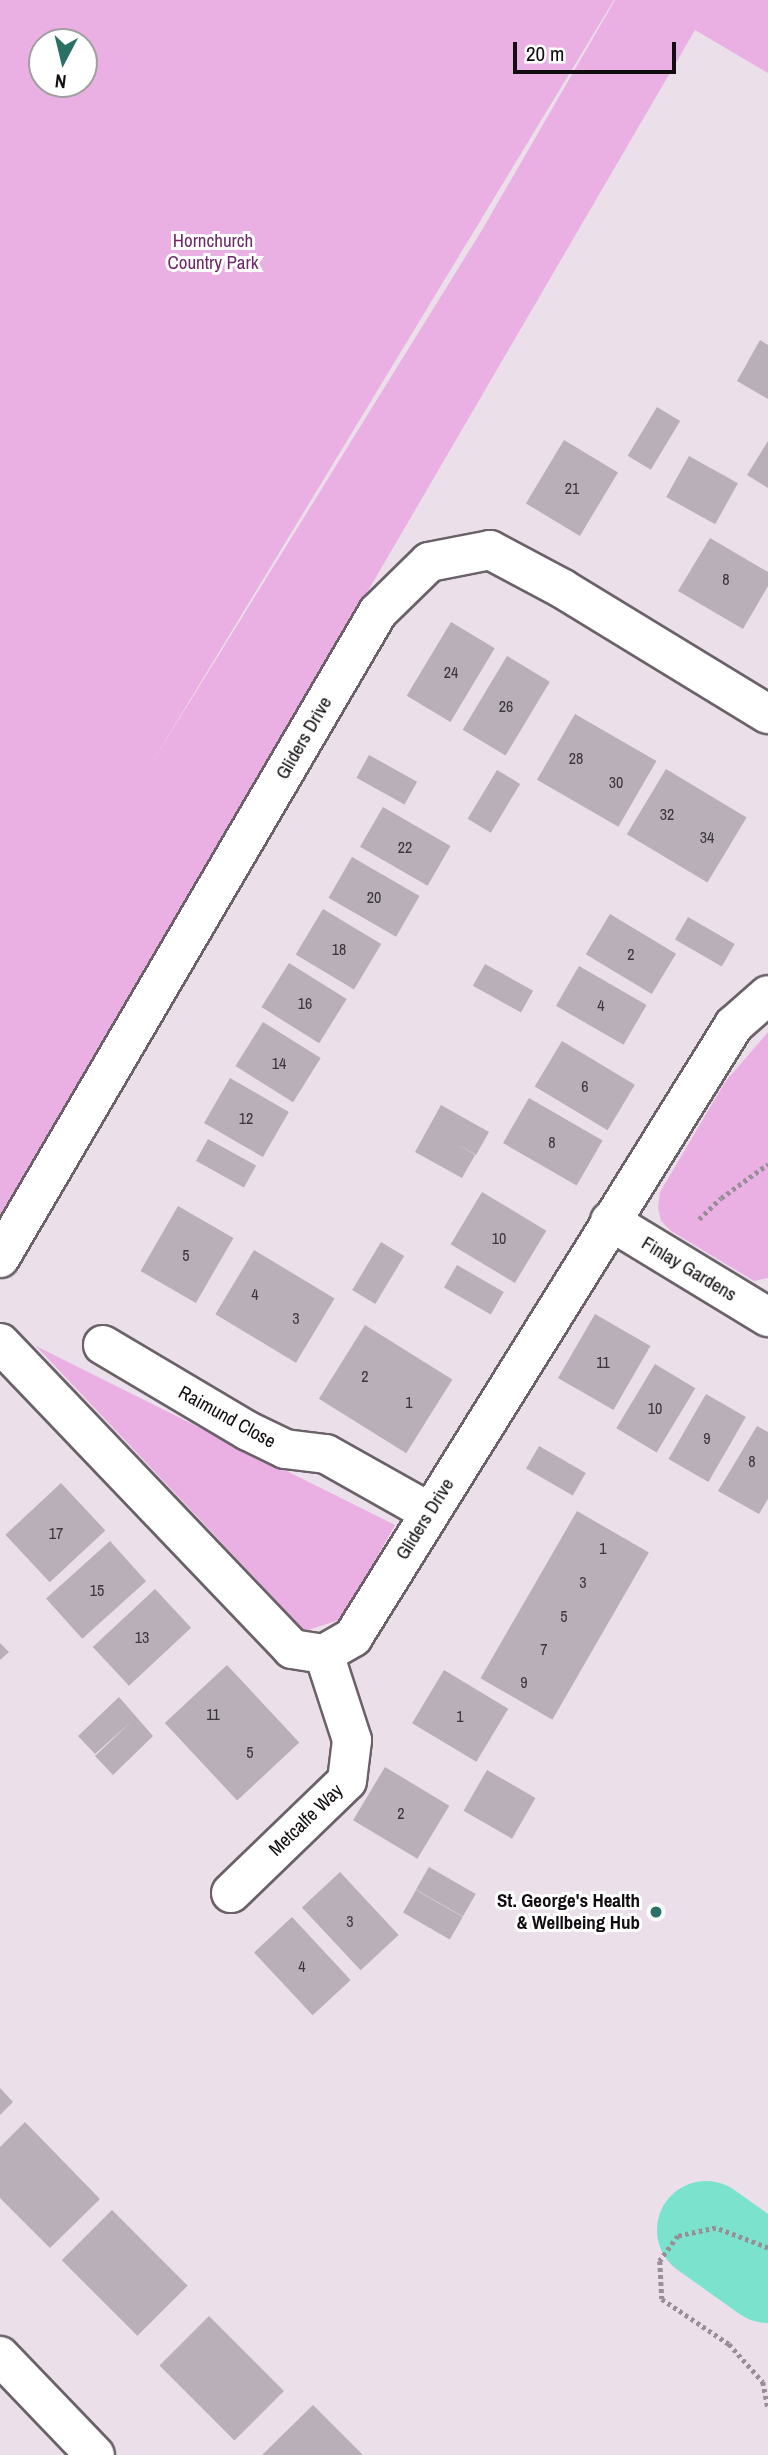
<!DOCTYPE html>
<html>
<head>
<meta charset="utf-8">
<style>
	body { margin:0 }
	#map { position:relative; width:768px; height:2455px; overflow:hidden; background:#ebe0e9; font-family:"Archivo Narrow",sans-serif }
	div>[style] { position:absolute }
	.green>* { inset:0; background:#eab0e4 }
	.river>* { height:98px; margin:-49px; padding:0 49px; transform-origin:49px; border-radius:49px; background:#7be2ce }
	.building>* { inset:0; background:#b9afb8; transform-origin:0 0 }
	.path>* { height:4.5px; margin-top:-2.25px; transform-origin:0; background:repeating-linear-gradient(90deg,#988f96 0 3.5px,transparent 0 7px) }
	.roads { filter:drop-shadow(2px 0 #6b6169) drop-shadow(-2px 0 #6b6169) drop-shadow(0 2px #6b6169) drop-shadow(0 -2px #6b6169) }
	.minor>* { height:38px; margin:-19px; padding:0 19px; transform-origin:19px; border-radius:19px; background:#fff }
	.dots>* { width:19px; height:19px; translate:-50% -50%; box-sizing:border-box; border:4px solid #fff; border-radius:50% }
	span { translate:-50% -50%; white-space:nowrap; text-align:center; line-height:1.15; -webkit-text-stroke:6px #fff; paint-order:stroke }
	.number-label { font-size:16px; color:#3b363a }
	.number-label span { -webkit-text-stroke-width:0 }
	.park-label { font-size:19px; color:#6e2769 }
	.street-label { font-size:19px; color:#110d10 }
	.poi-label { font-size:19px; color:#110d10; font-weight:700 }
	.right { translate:-100% -50%; text-align:right }
	.north { position:absolute; left:28px; top:28px; width:70px; height:70px; box-sizing:border-box; background:#fff; border:2px solid #a09e9f; border-radius:50%; rotate:187deg; font-size:19px; font-weight:700; line-height:28px; text-align:center; color:#110d10 }
	.north::after { content:''; display:block; margin:auto; width:24px; height:32px; background:#2b7064; clip-path:polygon(50% 0,100% 100%,50% 72%,0 100%) }
	.scale { position:absolute; left:513px; top:42px; width:163px; height:32px; box-sizing:border-box; border:4px solid #110d10; border-top:0; padding-left:9px; font-size:21px; line-height:24px; white-space:nowrap; color:#110d10; -webkit-text-stroke:5px #fff; paint-order:stroke }
</style>
</head>
<body>
<div id="map">
	<div class="green">
		<div style="clip-path:polygon(evenodd,0 0,614px 0,150px 766px,482px 230px,615px 0,768px 0,768px 73px,695px 30px,0 1222px,0 0,42px 42px,84px 42px,84px 84px,42px 84px,42px 42px)"></div>
		<div style="clip-path:polygon(768px 1032px,768px 1278px,754px 1281px,671px 1231px,661px 1221px,658px 1208px,660px 1192px,725px 1082px)"></div>
		<div style="clip-path:polygon(36px 1346px,395px 1525px,342px 1619px,305px 1631px)"></div>
	</div>
	<div class="river">
		<div style="left:706px;top:2230px;width:76px;rotate:35.4deg"></div>
	</div>
	<div class="building">
		<div style="clip-path:polygon(760px 340px,768px 345px,768px 399px,737px 381px)"></div>
		<div style="left:657px;top:407px;width:27px;height:57px;rotate:31deg"></div>
		<div style="left:564px;top:440px;width:63px;height:74px;rotate:31deg"></div>
		<div style="clip-path:polygon(768px 441px,768px 488px,747px 475px)"></div>
		<div style="left:689px;top:456px;width:56px;height:47px;rotate:29deg"></div>
		<div style="clip-path:polygon(710px 538px,768px 572px,768px 586px,743px 629px,678px 591px)"></div>
		<div style="left:451px;top:622px;width:51px;height:86px;rotate:31deg"></div>
		<div style="left:507px;top:656px;width:50px;height:86px;rotate:31deg"></div>
		<div style="left:575px;top:714px;width:94px;height:76px;rotate:30deg"></div>
		<div style="left:369px;top:755px;width:55px;height:26px;rotate:29deg"></div>
		<div style="left:666px;top:769px;width:94px;height:76px;rotate:31deg"></div>
		<div style="left:497px;top:770px;width:27px;height:57px;rotate:31deg"></div>
		<div style="left:383px;top:807px;width:78px;height:46px;rotate:30deg"></div>
		<div style="left:352px;top:857px;width:78px;height:47px;rotate:30deg"></div>
		<div style="left:323px;top:909px;width:68px;height:53px;rotate:31deg"></div>
		<div style="left:610px;top:914px;width:77px;height:47px;rotate:31deg"></div>
		<div style="left:688px;top:917px;width:54px;height:26px;rotate:30deg"></div>
		<div style="left:289px;top:963px;width:68px;height:52px;rotate:32deg"></div>
		<div style="left:485px;top:964px;width:55px;height:25px;rotate:29deg"></div>
		<div style="left:579px;top:966px;width:78px;height:46px;rotate:30deg"></div>
		<div style="left:263px;top:1022px;width:68px;height:52px;rotate:32deg"></div>
		<div style="left:562px;top:1041px;width:85px;height:53px;rotate:31deg"></div>
		<div style="left:230px;top:1078px;width:68px;height:52px;rotate:30deg"></div>
		<div style="left:529px;top:1098px;width:85px;height:52px;rotate:30deg"></div>
		<div style="clip-path:polygon(441px 1105px,489px 1132px,476px 1155px,457px 1144px,475px 1155px,462px 1178px,415px 1152px)"></div>
		<div style="left:208px;top:1139px;width:55px;height:25px;rotate:29deg"></div>
		<div style="left:482px;top:1192px;width:75px;height:61px;rotate:31deg"></div>
		<div style="left:178px;top:1206px;width:64px;height:75px;rotate:30deg"></div>
		<div style="left:381px;top:1242px;width:27px;height:56px;rotate:31deg"></div>
		<div style="left:254px;top:1250px;width:94px;height:75px;rotate:31deg"></div>
		<div style="left:457px;top:1265px;width:54px;height:26px;rotate:30deg"></div>
		<div style="left:595px;top:1314px;width:64px;height:74px;rotate:30deg"></div>
		<div style="left:365px;top:1325px;width:103px;height:87px;rotate:32deg"></div>
		<div style="left:655px;top:1364px;width:47px;height:75px;rotate:31deg"></div>
		<div style="left:706px;top:1394px;width:46px;height:75px;rotate:30deg"></div>
		<div style="clip-path:polygon(757px 1426px,768px 1432px,768px 1499px,759px 1514px,718px 1491px)"></div>
		<div style="left:539px;top:1446px;width:54px;height:26px;rotate:30deg"></div>
		<div style="left:61px;top:1483px;width:65px;height:76px;rotate:47deg"></div>
		<div style="left:577px;top:1511px;width:83px;height:193px;rotate:30deg"></div>
		<div style="left:110px;top:1541px;width:54px;height:86px;rotate:48deg"></div>
		<div style="left:155px;top:1589px;width:53px;height:85px;rotate:47deg"></div>
		<div style="clip-path:polygon(0 1643px,9px 1652px,0 1660px)"></div>
		<div style="left:227px;top:1665px;width:106px;height:85px;rotate:47deg"></div>
		<div style="left:444px;top:1670px;width:75px;height:62px;rotate:31deg"></div>
		<div style="clip-path:polygon(119px 1697px,153px 1736px,113px 1775px,95px 1756px,132px 1721px,95px 1754px,78px 1736px)"></div>
		<div style="left:385px;top:1767px;width:75px;height:62px;rotate:31deg"></div>
		<div style="left:487px;top:1770px;width:56px;height:47px;rotate:30deg"></div>
		<div style="left:429px;top:1867px;width:54px;height:26px;rotate:30deg"></div>
		<div style="left:340px;top:1872px;width:86px;height:52px;rotate:47deg"></div>
		<div style="left:416px;top:1890px;width:54px;height:26px;rotate:30deg"></div>
		<div style="left:292px;top:1917px;width:86px;height:52px;rotate:47deg"></div>
		<div style="clip-path:polygon(0 2088px,13px 2102px,0 2115px)"></div>
		<div style="clip-path:polygon(25px 2122px,100px 2199px,50px 2248px,0 2198px,0 2147px)"></div>
		<div style="left:112px;top:2210px;width:107px;height:71px;rotate:45deg"></div>
		<div style="left:209px;top:2316px;width:106px;height:70px;rotate:45deg"></div>
		<div style="clip-path:polygon(313px 2405px,363px 2455px,262px 2455px)"></div>
	</div>
	<div class="path">
		<div style="left:699px;top:1219px;width:30px;rotate:-44deg"></div>
		<div style="left:721px;top:1198px;width:58px;rotate:-35.9deg"></div>
		<div style="left:768px;top:2248px;width:56px;rotate:-159deg"></div>
		<div style="left:716px;top:2228px;width:39px;rotate:168deg"></div>
		<div style="left:678px;top:2236px;width:31px;rotate:126deg"></div>
		<div style="left:660px;top:2261px;width:38px;rotate:87deg"></div>
		<div style="left:662px;top:2299px;width:81px;rotate:33.9deg"></div>
		<div style="left:729px;top:2344px;width:51px;rotate:48.2deg"></div>
		<div style="left:763px;top:2382px;width:25px;rotate:79deg"></div>
	</div>
	<div class="roads">
		<div class="minor">
			<div style="left:610px;top:1221px;width:185px;rotate:31.3deg"></div>
			<div style="left:0;top:1258px;width:748px;rotate:-59.67deg"></div>
			<div style="left:378px;top:612px;width:71px;rotate:-44.4deg"></div>
			<div style="left:429px;top:562px;width:62px;rotate:-11.1deg"></div>
			<div style="left:490px;top:550px;width:83px;rotate:28.1deg"></div>
			<div style="left:563px;top:589px;width:240px;rotate:31.4deg"></div>
			<div style="left:0;top:1343px;width:423px;rotate:46.3deg"></div>
			<div style="left:292px;top:1649px;width:32px;rotate:9deg"></div>
			<div style="left:324px;top:1654px;width:34px;rotate:-30deg"></div>
			<div style="left:353px;top:1637px;width:721px;rotate:-58.1deg"></div>
			<div style="left:734px;top:1025px;width:45px;rotate:-41.4deg"></div>
			<div style="left:103px;top:1345px;width:169px;rotate:30.7deg"></div>
			<div style="left:248px;top:1431px;width:41px;rotate:25.9deg"></div>
			<div style="left:285px;top:1449px;width:41px;rotate:7deg"></div>
			<div style="left:326px;top:1454px;width:118px;rotate:29.4deg"></div>
			<div style="left:231px;top:1893px;width:161px;rotate:-44deg"></div>
			<div style="left:347px;top:1781px;width:41px;rotate:-83deg"></div>
			<div style="left:352px;top:1740px;width:90px;rotate:-108deg"></div>
			<div style="left:0;top:2356px;width:137px;rotate:46.2deg"></div>
		</div>
	</div>
	<div class="dots">
		<div style="left:656px;top:1912px;background:#2b7064"></div>
	</div>
	<div class="number-label">
		<span style="left:572px;top:488px">21</span>
		<span style="left:726px;top:579px">8</span>
		<span style="left:451px;top:672px">24</span>
		<span style="left:506px;top:706px">26</span>
		<span style="left:576px;top:758px">28</span>
		<span style="left:616px;top:782px">30</span>
		<span style="left:667px;top:814px">32</span>
		<span style="left:707px;top:837px">34</span>
		<span style="left:405px;top:847px">22</span>
		<span style="left:374px;top:897px">20</span>
		<span style="left:339px;top:949px">18</span>
		<span style="left:631px;top:954px">2</span>
		<span style="left:305px;top:1003px">16</span>
		<span style="left:601px;top:1005px">4</span>
		<span style="left:279px;top:1063px">14</span>
		<span style="left:585px;top:1086px">6</span>
		<span style="left:246px;top:1118px">12</span>
		<span style="left:552px;top:1142px">8</span>
		<span style="left:499px;top:1238px">10</span>
		<span style="left:186px;top:1255px">5</span>
		<span style="left:255px;top:1294px">4</span>
		<span style="left:296px;top:1318px">3</span>
		<span style="left:603px;top:1362px">11</span>
		<span style="left:365px;top:1376px">2</span>
		<span style="left:409px;top:1402px">1</span>
		<span style="left:655px;top:1408px">10</span>
		<span style="left:707px;top:1438px">9</span>
		<span style="left:752px;top:1461px">8</span>
		<span style="left:56px;top:1533px">17</span>
		<span style="left:603px;top:1548px">1</span>
		<span style="left:583px;top:1582px">3</span>
		<span style="left:97px;top:1590px">15</span>
		<span style="left:564px;top:1616px">5</span>
		<span style="left:142px;top:1637px">13</span>
		<span style="left:544px;top:1649px">7</span>
		<span style="left:524px;top:1682px">9</span>
		<span style="left:213px;top:1714px">11</span>
		<span style="left:460px;top:1716px">1</span>
		<span style="left:250px;top:1752px">5</span>
		<span style="left:401px;top:1813px">2</span>
		<span style="left:350px;top:1921px">3</span>
		<span style="left:302px;top:1966px">4</span>
	</div>
	<div class="park-label">
		<span style="left:213px;top:252px">Hornchurch<br>Country Park</span>
	</div>
	<div class="street-label">
		<span style="left:304px;top:738px;rotate:-60deg">Gliders Drive</span>
		<span style="left:689px;top:1269px;rotate:31deg">Finlay Gardens</span>
		<span style="left:227px;top:1417px;rotate:29deg">Raimund Close</span>
		<span style="left:425px;top:1519px;rotate:-58deg">Gliders Drive</span>
		<span style="left:306px;top:1820px;rotate:-44deg">Metcalfe Way</span>
	</div>
	<div class="poi-label">
		<span class="right" style="left:640px;top:1912px">St. George's Health<br>&amp; Wellbeing Hub</span>
	</div>
	<div class="north">N</div>
	<div class="scale">20 m</div>
</div>
</body>
</html>
